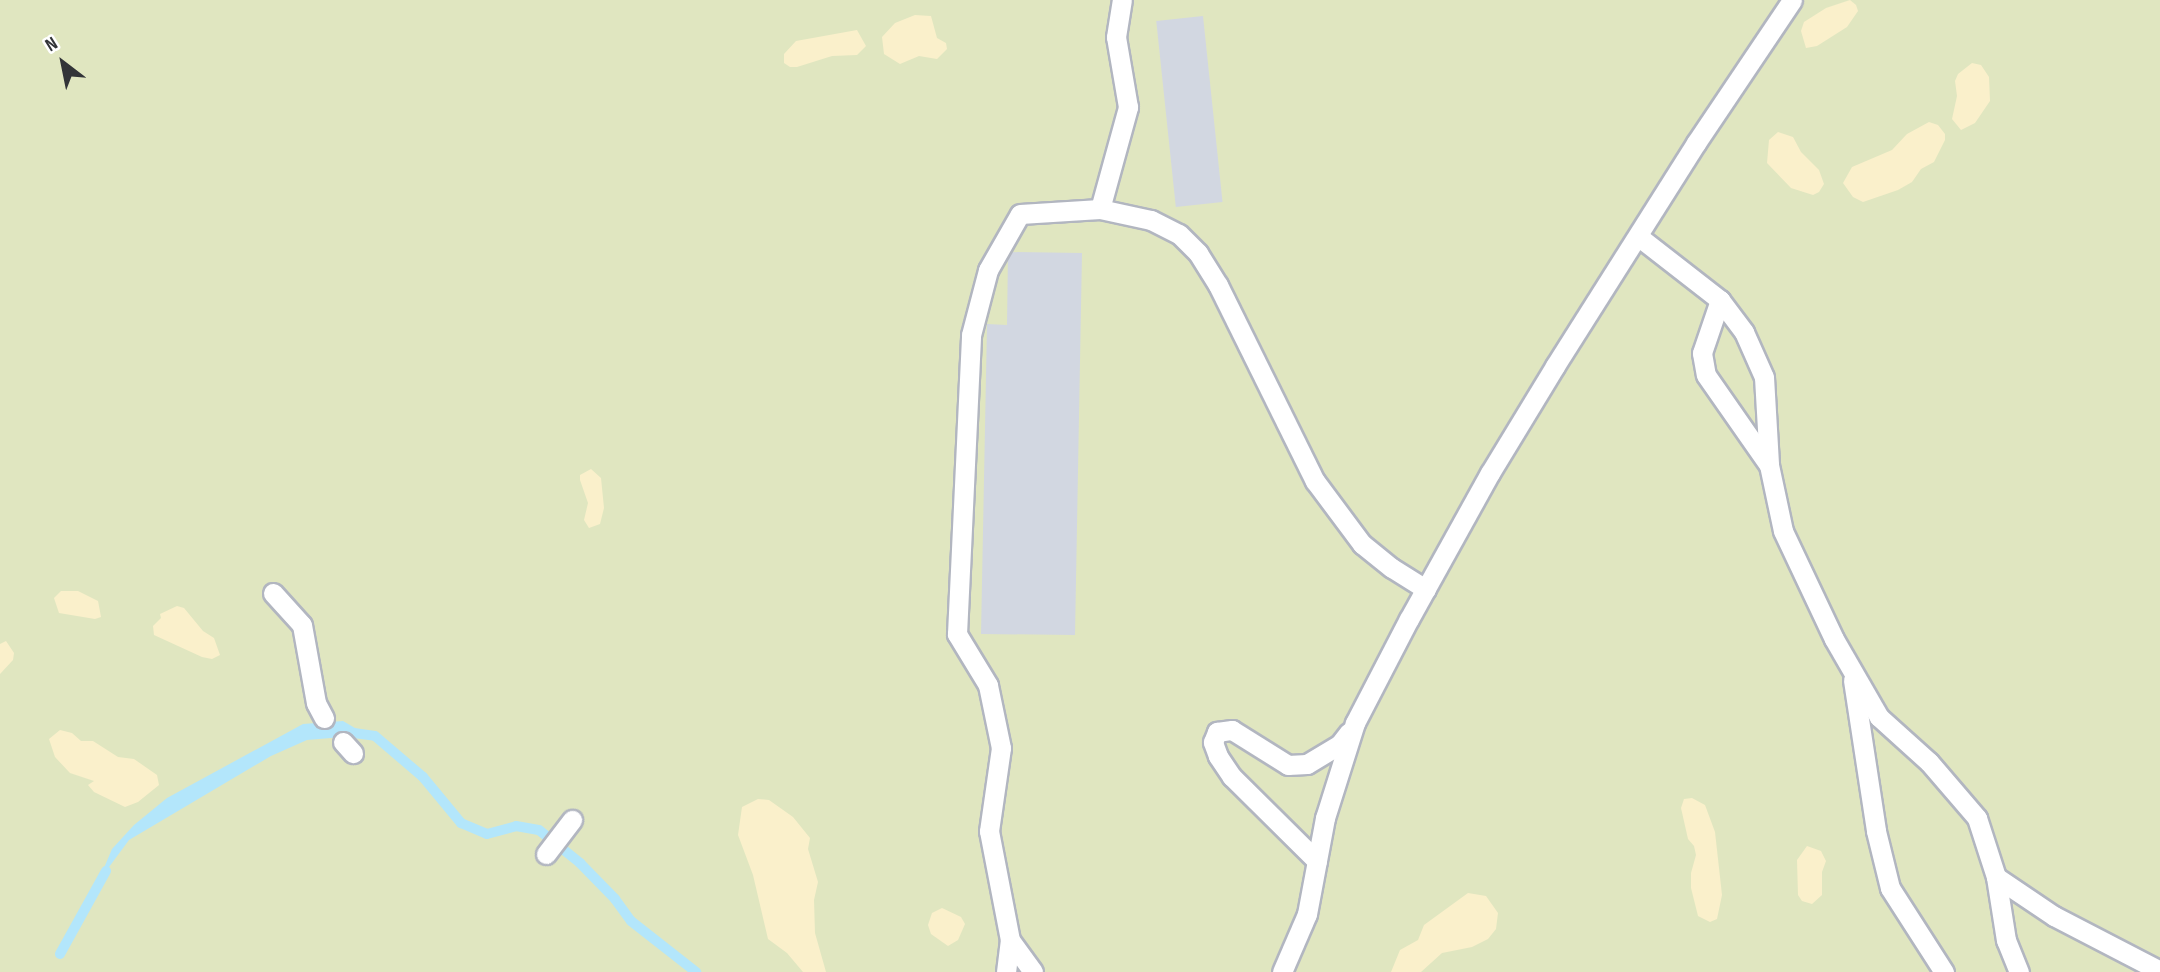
<!DOCTYPE html>
<html>
<head>
<meta charset="utf-8">
<style>
	body { margin:0 }
	#map { position:relative; width:2160px; height:972px; overflow:hidden; background:#f8fafe; font-family:"Sofia Sans Condensed",sans-serif }
	div>[style] { position:absolute }
	.green>* { inset:0; background:#e0e6c0; transform-origin:0 0 }
	.sand>* { inset:0; background:#faf0cb }
	.water>* { inset:0; background:#b3e6fb }
	.stream>* { height:10px; margin:-5px; padding:0 5px; transform-origin:5px; border-radius:5px; background:#b3e6fb }
	.building>* { inset:0; background:#d2d7e1; transform-origin:0 0 }
	.roads { filter:drop-shadow(2px 0 #b2b6c0) drop-shadow(-2px 0 #b2b6c0) drop-shadow(0 2px #b2b6c0) drop-shadow(0 -2px #b2b6c0) }
	.lane>* { height:19px; margin:-9.5px; padding:0 9.5px; transform-origin:9.5px; border-radius:9.5px; background:#fff }
	span { translate:-50% -50%; white-space:nowrap; text-align:center; line-height:1.15; -webkit-text-stroke:7px #fff; paint-order:stroke }
	.north { position:absolute; left:28px; top:28px; width:70px; height:70px; -webkit-text-stroke:5px #fff; paint-order:stroke; rotate:328deg; font-size:19px; font-weight:700; line-height:28px; text-align:center; color:#323438 }
	.north::after { content:''; display:block; margin:auto; width:24px; height:32px; background:#323438; clip-path:polygon(50% 0,100% 100%,50% 72%,0 100%) }
</style>
</head>
<body>
<div id="map">
	<div class="green">
		<div style="left:0;top:0;width:2160px;height:972px"></div>
	</div>
	<div class="sand">
		<div style="clip-path:polygon(1850px 0,1856px 5px,1858px 11px,1847px 27px,1817px 46px,1806px 48px,1801px 31px,1804px 22px,1826px 8px)"></div>
		<div style="clip-path:polygon(915px 15px,931px 16px,937px 38px,946px 43px,947px 49px,937px 59px,919px 56px,900px 64px,884px 54px,882px 37px,895px 23px)"></div>
		<div style="clip-path:polygon(857px 30px,866px 46px,857px 55px,832px 56px,797px 67px,790px 67px,784px 63px,784px 54px,796px 41px)"></div>
		<div style="clip-path:polygon(1972px 63px,1981px 65px,1989px 77px,1990px 101px,1975px 123px,1961px 130px,1952px 119px,1957px 96px,1955px 81px,1958px 74px)"></div>
		<div style="clip-path:polygon(1929px 122px,1938px 125px,1945px 134px,1945px 140px,1934px 162px,1921px 169px,1912px 182px,1898px 190px,1863px 202px,1853px 197px,1843px 183px,1852px 167px,1892px 150px,1907px 134px)"></div>
		<div style="clip-path:polygon(1778px 132px,1793px 137px,1801px 152px,1819px 170px,1824px 184px,1819px 192px,1813px 195px,1791px 188px,1767px 163px,1769px 140px)"></div>
		<div style="clip-path:polygon(591px 469px,601px 478px,604px 508px,600px 524px,589px 528px,584px 520px,588px 503px,580px 480px,580px 475px)"></div>
		<div style="clip-path:polygon(61px 591px,78px 591px,98px 601px,101px 617px,95px 619px,59px 613px,54px 598px)"></div>
		<div style="clip-path:polygon(177px 606px,184px 608px,203px 631px,214px 638px,220px 655px,212px 659px,202px 657px,154px 635px,153px 626px,161px 618px,160px 614px)"></div>
		<div style="clip-path:polygon(6px 641px,14px 653px,13px 660px,0 674px,0 644px)"></div>
		<div style="clip-path:polygon(60px 730px,72px 733px,81px 741px,93px 741px,118px 757px,134px 759px,157px 775px,159px 785px,138px 802px,125px 807px,94px 792px,88px 785px,94px 781px,70px 773px,55px 757px,49px 739px)"></div>
		<div style="clip-path:polygon(1692px 798px,1705px 805px,1715px 832px,1722px 895px,1717px 919px,1710px 922px,1698px 916px,1691px 888px,1691px 873px,1696px 855px,1694px 846px,1688px 839px,1681px 808px,1684px 799px)"></div>
		<div style="clip-path:polygon(758px 799px,769px 800px,793px 817px,810px 838px,808px 849px,818px 882px,814px 900px,815px 933px,826px 972px,803px 972px,787px 953px,768px 939px,753px 875px,738px 835px,742px 807px)"></div>
		<div style="clip-path:polygon(1807px 846px,1821px 851px,1826px 861px,1822px 872px,1822px 895px,1812px 904px,1802px 901px,1798px 895px,1797px 860px)"></div>
		<div style="clip-path:polygon(1468px 893px,1486px 896px,1498px 913px,1496px 929px,1488px 939px,1472px 947px,1442px 953px,1421px 972px,1391px 972px,1400px 950px,1418px 940px,1424px 925px)"></div>
		<div style="clip-path:polygon(942px 908px,961px 917px,965px 924px,958px 940px,948px 946px,931px 934px,928px 925px,932px 913px)"></div>
	</div>
	<div class="water">
		<div style="clip-path:polygon(343px 721px,367px 735px,307px 740px,271px 756px,129px 840px,98px 882px,112px 849px,134px 825px,167px 798px,303px 724px)"></div>
	</div>
	<div class="stream">
		<div style="left:354px;top:733px;width:21px;rotate:8deg"></div>
		<div style="left:375px;top:736px;width:63px;rotate:40.5deg"></div>
		<div style="left:423px;top:777px;width:60px;rotate:50.4deg"></div>
		<div style="left:461px;top:823px;width:28px;rotate:23deg"></div>
		<div style="left:487px;top:834px;width:30px;rotate:-15deg"></div>
		<div style="left:516px;top:826px;width:23px;rotate:10deg"></div>
		<div style="left:539px;top:830px;width:53px;rotate:38.8deg"></div>
		<div style="left:580px;top:863px;width:50px;rotate:45.8deg"></div>
		<div style="left:615px;top:899px;width:27px;rotate:54deg"></div>
		<div style="left:631px;top:921px;width:83px;rotate:38.1deg"></div>
		<div style="left:60px;top:954px;width:95px;rotate:-61deg"></div>
	</div>
	<div class="building">
		<div style="left:1203px;top:16px;width:187px;height:47px;rotate:84deg"></div>
		<div style="clip-path:polygon(1008px 252px,1082px 253px,1075px 635px,981px 634px,987px 324px,1007px 325px)"></div>
	</div>
	<div class="roads">
		<div class="lane">
			<div style="left:1100px;top:209px;width:52px;rotate:12.2deg"></div>
			<div style="left:1151px;top:220px;width:31px;rotate:27deg"></div>
			<div style="left:1179px;top:234px;width:27px;rotate:45deg"></div>
			<div style="left:1198px;top:253px;width:38px;rotate:58deg"></div>
			<div style="left:1218px;top:285px;width:219px;rotate:63.7deg"></div>
			<div style="left:1315px;top:481px;width:79px;rotate:53.3deg"></div>
			<div style="left:1362px;top:544px;width:38px;rotate:39deg"></div>
			<div style="left:1392px;top:568px;width:40px;rotate:32deg"></div>
			<div style="left:1639px;top:237px;width:103px;rotate:37.9deg"></div>
			<div style="left:1720px;top:300px;width:40px;rotate:53deg"></div>
			<div style="left:1744px;top:332px;width:49px;rotate:66deg"></div>
			<div style="left:1764px;top:377px;width:88px;rotate:86.7deg"></div>
			<div style="left:1769px;top:465px;width:67px;rotate:78deg"></div>
			<div style="left:1783px;top:531px;width:119px;rotate:64.7deg"></div>
			<div style="left:1834px;top:639px;width:90px;rotate:60deg"></div>
			<div style="left:1879px;top:717px;width:67px;rotate:42deg"></div>
			<div style="left:1929px;top:762px;width:74px;rotate:49.4deg"></div>
			<div style="left:1977px;top:818px;width:62px;rotate:72.1deg"></div>
			<div style="left:1996px;top:877px;width:70px;rotate:33.9deg"></div>
			<div style="left:2054px;top:916px;width:119px;rotate:27.4deg"></div>
			<div style="left:1720px;top:300px;width:56px;rotate:108.8deg"></div>
			<div style="left:1702px;top:353px;width:22px;rotate:80deg"></div>
			<div style="left:1706px;top:375px;width:108px;rotate:55.1deg"></div>
			<div style="left:273px;top:593px;width:43px;rotate:47.8deg"></div>
			<div style="left:302px;top:625px;width:79px;rotate:79.8deg"></div>
			<div style="left:316px;top:703px;width:17px;rotate:62deg"></div>
			<div style="left:1853px;top:680px;width:153px;rotate:81.3deg"></div>
			<div style="left:1876px;top:831px;width:59px;rotate:76.2deg"></div>
			<div style="left:1890px;top:888px;width:100px;rotate:57.3deg"></div>
			<div style="left:343px;top:742px;width:15px;rotate:48deg"></div>
			<div style="left:546px;top:854px;width:43px;rotate:-52.6deg"></div>
			<div style="left:1317px;top:861px;width:120px;rotate:-135.3deg"></div>
			<div style="left:1232px;top:777px;width:25px;rotate:-124deg"></div>
			<div style="left:1218px;top:756px;width:15px;rotate:-110deg"></div>
			<div style="left:1213px;top:742px;width:11px;rotate:-68deg"></div>
			<div style="left:1217px;top:732px;width:15px;rotate:-8deg"></div>
			<div style="left:1232px;top:730px;width:66px;rotate:32deg"></div>
			<div style="left:1288px;top:765px;width:19px;rotate:-3deg"></div>
			<div style="left:1307px;top:764px;width:37px;rotate:-31deg"></div>
			<div style="left:1339px;top:745px;width:16px;rotate:-52deg"></div>
			<div style="left:1996px;top:877px;width:64px;rotate:81deg"></div>
			<div style="left:2006px;top:940px;width:35px;rotate:68deg"></div>
			<div style="left:1010px;top:940px;width:39px;rotate:54deg"></div>
			<div style="left:1006px;top:972px;width:32px;rotate:-83deg"></div>
			<div style="left:1010px;top:940px;width:111px;rotate:-100.9deg"></div>
			<div style="left:989px;top:831px;width:84px;rotate:-81.8deg"></div>
			<div style="left:1001px;top:748px;width:64px;rotate:-101.7deg"></div>
			<div style="left:988px;top:685px;width:60px;rotate:-121.3deg"></div>
			<div style="left:957px;top:634px;width:299px;rotate:-87.3deg"></div>
			<div style="left:971px;top:335px;width:67px;rotate:-75.3deg"></div>
			<div style="left:988px;top:270px;width:64px;rotate:-60.3deg"></div>
			<div style="left:1020px;top:214px;width:80px;rotate:-3.6deg"></div>
			<div style="left:1100px;top:209px;width:106px;rotate:-74.6deg"></div>
			<div style="left:1128px;top:107px;width:71px;rotate:-99.7deg"></div>
			<div style="left:1116px;top:37px;width:37px;rotate:-81deg"></div>
			<div style="left:1282px;top:972px;width:63px;rotate:-66.7deg"></div>
			<div style="left:1307px;top:914px;width:98px;rotate:-79.4deg"></div>
			<div style="left:1325px;top:818px;width:100px;rotate:-72.5deg"></div>
			<div style="left:1355px;top:723px;width:117px;rotate:-62.6deg"></div>
			<div style="left:1409px;top:619px;width:167px;rotate:-61deg"></div>
			<div style="left:1490px;top:473px;width:125px;rotate:-58.7deg"></div>
			<div style="left:1555px;top:366px;width:264px;rotate:-57.7deg"></div>
			<div style="left:1696px;top:143px;width:172px;rotate:-56.1deg"></div>
		</div>
	</div>
	<div class="north">N</div>
</div>
</body>
</html>
